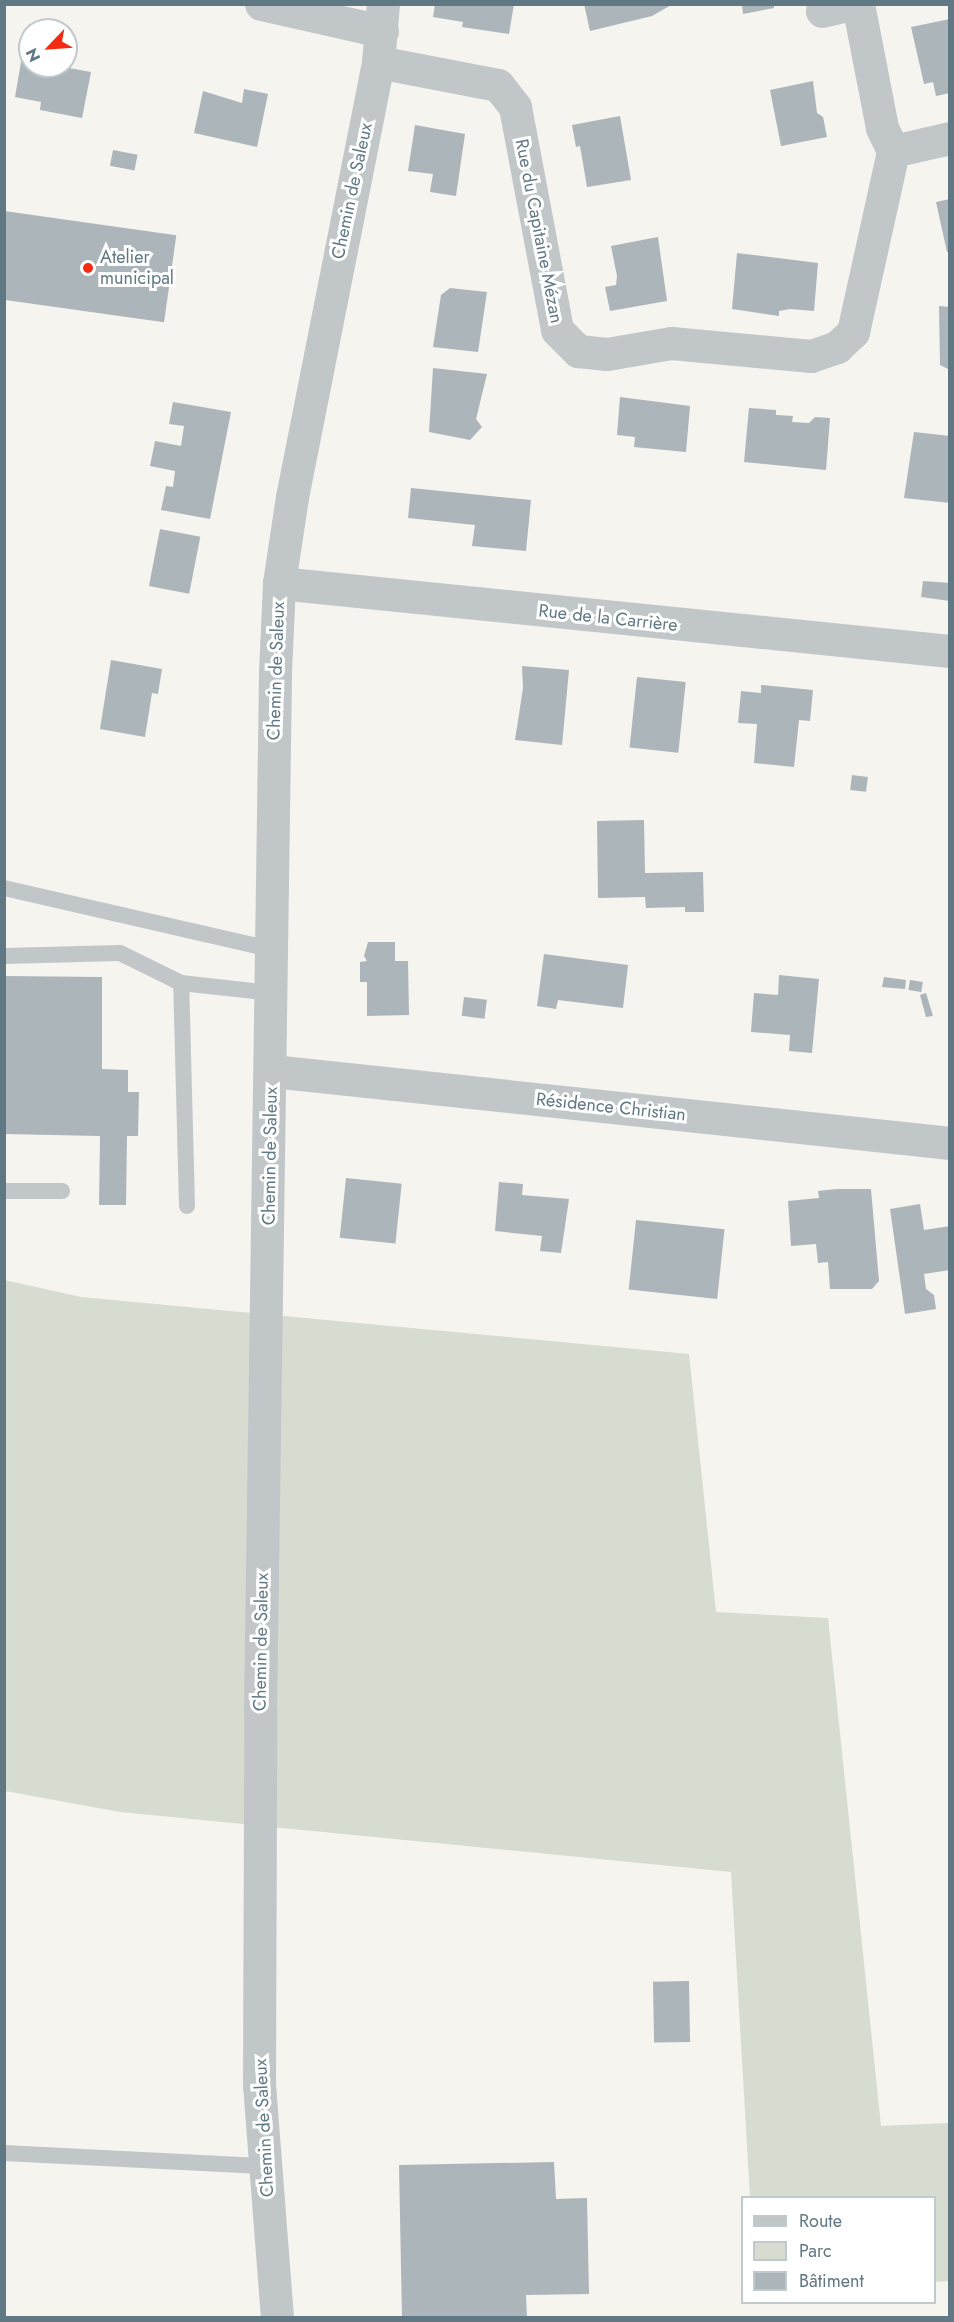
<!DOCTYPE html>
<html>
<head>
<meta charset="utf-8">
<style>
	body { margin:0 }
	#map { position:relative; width:954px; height:2322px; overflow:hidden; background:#f5f4ef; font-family:Jost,sans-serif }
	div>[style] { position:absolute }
	.green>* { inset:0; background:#d6dcd0 }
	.building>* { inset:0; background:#acb5b9; transform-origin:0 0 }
	.service>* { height:16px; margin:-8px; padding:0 8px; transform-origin:8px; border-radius:8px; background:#c1c6c9 }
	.minor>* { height:33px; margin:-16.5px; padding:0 16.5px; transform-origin:16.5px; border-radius:16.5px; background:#c1c6c9 }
	.tertiary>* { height:33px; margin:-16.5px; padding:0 16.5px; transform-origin:16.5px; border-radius:16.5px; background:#c1c6c9 }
	.dots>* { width:16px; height:16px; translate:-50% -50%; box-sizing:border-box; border:3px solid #fff; border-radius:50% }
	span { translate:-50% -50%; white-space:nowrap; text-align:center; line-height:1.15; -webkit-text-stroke:6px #fff; paint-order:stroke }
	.street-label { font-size:18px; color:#607884 }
	.poi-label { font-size:18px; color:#607884 }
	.left { translate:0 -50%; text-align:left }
	.frame { position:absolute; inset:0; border:6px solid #607884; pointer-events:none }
	.legend { position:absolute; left:741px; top:2196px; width:195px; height:108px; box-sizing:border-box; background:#fff; border:2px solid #bfc9ce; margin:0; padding:8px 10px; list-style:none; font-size:18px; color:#607884 }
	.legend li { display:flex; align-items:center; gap:12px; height:30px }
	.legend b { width:30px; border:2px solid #bfc9ce }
	.north { position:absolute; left:18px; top:18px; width:60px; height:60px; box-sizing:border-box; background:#fff; border:2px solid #bfc9ce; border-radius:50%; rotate:245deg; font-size:16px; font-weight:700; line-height:24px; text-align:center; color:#607884 }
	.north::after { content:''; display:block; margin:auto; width:21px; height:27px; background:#f42b10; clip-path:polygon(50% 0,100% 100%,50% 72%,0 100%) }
</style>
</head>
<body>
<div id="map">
	<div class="green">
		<div style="clip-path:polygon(4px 1280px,81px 1297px,689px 1354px,716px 1612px,828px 1618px,881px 2126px,949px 2123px,949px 2281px,935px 2282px,934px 2198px,750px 2197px,731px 1872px,120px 1812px,5px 1791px)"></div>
	</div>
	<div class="building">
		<div style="clip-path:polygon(435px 4px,514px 4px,509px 34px,462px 27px,463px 22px,433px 17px)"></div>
		<div style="clip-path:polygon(584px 4px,673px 4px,652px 16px,590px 31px)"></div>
		<div style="clip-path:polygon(742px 4px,774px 4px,774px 8px,743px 14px)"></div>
		<div style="clip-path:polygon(950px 19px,950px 93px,936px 96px,933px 82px,924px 84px,911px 27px)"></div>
		<div style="clip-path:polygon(22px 56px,30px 58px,30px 66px,66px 66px,66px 59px,71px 60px,69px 68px,91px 72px,82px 118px,40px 110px,41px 102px,15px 97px)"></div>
		<div style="clip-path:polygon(813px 81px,817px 113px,823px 117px,827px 137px,781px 146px,770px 90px)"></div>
		<div style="clip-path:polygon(244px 89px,268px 94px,257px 147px,194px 133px,203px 91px,242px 103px)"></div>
		<div style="clip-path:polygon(620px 116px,631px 180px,587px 187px,580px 146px,576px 147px,572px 125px)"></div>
		<div style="clip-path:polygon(415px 125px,465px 134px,456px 196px,430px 192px,433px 174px,408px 171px)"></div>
		<div style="left:113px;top:150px;width:25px;height:16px;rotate:11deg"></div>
		<div style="clip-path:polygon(950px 199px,950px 252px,947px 252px,936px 202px)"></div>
		<div style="left:4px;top:211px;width:174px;height:88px;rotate:8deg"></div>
		<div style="clip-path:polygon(658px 237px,667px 301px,610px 311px,605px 287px,616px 285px,617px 276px,611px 246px)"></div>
		<div style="clip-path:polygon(737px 253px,818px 263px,814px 311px,790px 309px,779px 311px,779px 316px,732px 309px)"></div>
		<div style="clip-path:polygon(450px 288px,487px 292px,478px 352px,433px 347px,441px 295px)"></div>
		<div style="clip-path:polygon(939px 306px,950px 307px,950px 370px,940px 365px)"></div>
		<div style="clip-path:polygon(433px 368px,487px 374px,476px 419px,482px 427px,470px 440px,429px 432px)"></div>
		<div style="clip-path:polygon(620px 397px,690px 406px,686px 452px,634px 447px,635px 437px,617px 435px)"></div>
		<div style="clip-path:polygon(173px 402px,231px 412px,210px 519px,161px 510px,166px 486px,173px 487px,175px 471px,150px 466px,155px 441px,181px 446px,184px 426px,169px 424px)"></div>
		<div style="clip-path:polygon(749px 408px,776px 410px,776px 415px,793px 416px,792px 422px,809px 423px,815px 417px,830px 418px,826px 470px,744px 462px)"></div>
		<div style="clip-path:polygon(914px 432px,950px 436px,950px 503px,904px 498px)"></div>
		<div style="clip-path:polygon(411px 488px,531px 500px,526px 551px,472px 546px,475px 525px,408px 518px)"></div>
		<div style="left:160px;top:529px;width:41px;height:58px;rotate:11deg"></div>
		<div style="clip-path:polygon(923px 581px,950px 583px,950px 601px,921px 597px)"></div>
		<div style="clip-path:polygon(111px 660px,162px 669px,158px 694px,152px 693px,145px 737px,100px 729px)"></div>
		<div style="clip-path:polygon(522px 666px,569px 670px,562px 745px,515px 740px,523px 688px)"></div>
		<div style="left:637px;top:677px;width:49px;height:71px;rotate:6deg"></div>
		<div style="clip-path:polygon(761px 685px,813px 690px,810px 721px,799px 720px,794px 767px,754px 763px,757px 724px,738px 723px,741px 691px,761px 693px)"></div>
		<div style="left:852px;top:775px;width:16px;height:15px;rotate:7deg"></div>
		<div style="clip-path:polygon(644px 820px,645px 873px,703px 872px,704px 912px,685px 912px,685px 907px,646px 908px,645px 897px,598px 898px,597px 821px)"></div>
		<div style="clip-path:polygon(368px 942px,395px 942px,395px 961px,408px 961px,409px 1015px,367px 1016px,367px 982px,360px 982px,360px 962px,367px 961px,364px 956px)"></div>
		<div style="clip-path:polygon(544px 954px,628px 965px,623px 1008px,558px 1000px,556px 1009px,537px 1006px)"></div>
		<div style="clip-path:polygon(779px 975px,819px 979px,812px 1053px,789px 1051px,790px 1035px,751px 1032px,754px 993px,778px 995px)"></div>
		<div style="clip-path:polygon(5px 976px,102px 977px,102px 1069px,128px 1070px,128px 1092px,139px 1092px,138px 1136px,127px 1136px,126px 1205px,99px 1205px,100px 1136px,5px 1134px)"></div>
		<div style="clip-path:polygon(884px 977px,906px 980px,905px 989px,882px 987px)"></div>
		<div style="left:910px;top:980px;width:13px;height:10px;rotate:9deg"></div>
		<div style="clip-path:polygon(926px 993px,933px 1016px,926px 1017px,920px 995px)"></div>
		<div style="left:464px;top:997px;width:23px;height:19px;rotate:7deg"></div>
		<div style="left:346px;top:1178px;width:56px;height:60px;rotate:6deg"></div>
		<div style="clip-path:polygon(499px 1182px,523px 1184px,522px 1195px,569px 1199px,561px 1253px,540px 1251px,542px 1236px,495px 1231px)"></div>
		<div style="clip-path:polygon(837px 1189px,871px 1189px,879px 1281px,872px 1289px,830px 1289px,828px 1262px,818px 1263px,816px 1244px,791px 1246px,788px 1201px,819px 1198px,818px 1191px)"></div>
		<div style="clip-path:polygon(920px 1204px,924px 1230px,950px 1226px,950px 1270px,924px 1274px,926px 1289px,934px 1295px,936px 1309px,905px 1314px,890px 1209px)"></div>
		<div style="left:636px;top:1220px;width:89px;height:70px;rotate:6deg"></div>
		<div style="left:689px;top:1981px;width:61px;height:36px;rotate:89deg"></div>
		<div style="clip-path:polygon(554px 2162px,556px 2199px,587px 2198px,589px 2294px,526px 2295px,527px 2318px,402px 2318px,399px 2165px)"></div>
	</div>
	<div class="service">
		<div style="left:4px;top:888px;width:274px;rotate:12.9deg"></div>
		<div style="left:4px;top:956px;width:116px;rotate:-1.5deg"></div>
		<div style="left:120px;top:953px;width:68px;rotate:26.2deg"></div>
		<div style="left:4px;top:1191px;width:58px"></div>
		<div style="left:187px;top:1206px;width:223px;rotate:-91.5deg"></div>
		<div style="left:181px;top:983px;width:91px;rotate:6.3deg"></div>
		<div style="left:4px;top:2153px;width:261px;rotate:2.9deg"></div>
	</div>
	<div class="minor">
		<div style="left:261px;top:4px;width:124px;rotate:12.6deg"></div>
		<div style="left:858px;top:4px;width:126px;rotate:79deg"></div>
		<div style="left:882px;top:128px;width:25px;rotate:64deg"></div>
		<div style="left:822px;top:11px;width:31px;rotate:-13deg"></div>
		<div style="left:378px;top:62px;width:122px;rotate:10.9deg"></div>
		<div style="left:498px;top:85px;width:28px;rotate:52deg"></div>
		<div style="left:515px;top:107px;width:227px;rotate:79.3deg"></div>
		<div style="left:557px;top:330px;width:30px;rotate:45deg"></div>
		<div style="left:578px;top:351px;width:29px;rotate:6deg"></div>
		<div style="left:607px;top:354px;width:65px;rotate:-9.8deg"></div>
		<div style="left:671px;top:343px;width:141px;rotate:5.3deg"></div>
		<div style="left:811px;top:356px;width:28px;rotate:-19deg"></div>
		<div style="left:837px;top:347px;width:22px;rotate:-43deg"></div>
		<div style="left:853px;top:332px;width:185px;rotate:-77.5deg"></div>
		<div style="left:893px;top:151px;width:58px;rotate:-12.8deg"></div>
		<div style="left:279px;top:583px;width:674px;rotate:5.79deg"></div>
		<div style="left:272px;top:1071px;width:682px;rotate:6.06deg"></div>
	</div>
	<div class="tertiary">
		<div style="left:277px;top:2318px;width:233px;rotate:-94.4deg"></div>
		<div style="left:259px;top:2086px;width:376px;rotate:-89.8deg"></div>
		<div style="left:260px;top:1710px;width:1038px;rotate:-89.17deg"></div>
		<div style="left:275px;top:672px;width:89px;rotate:-87.4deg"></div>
		<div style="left:279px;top:583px;width:87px;rotate:-81.4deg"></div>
		<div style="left:292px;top:497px;width:443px;rotate:-78.8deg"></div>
		<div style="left:378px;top:62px;width:58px;rotate:-85.1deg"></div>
	</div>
	<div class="dots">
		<div style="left:88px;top:268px;background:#f42b10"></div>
	</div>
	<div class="street-label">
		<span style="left:352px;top:191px;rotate:-78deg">Chemin de Saleux</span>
		<span style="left:539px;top:231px;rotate:79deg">Rue du Capitaine Mézan</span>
		<span style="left:608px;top:618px;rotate:6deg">Rue de la Carrière</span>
		<span style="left:276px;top:671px;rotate:-88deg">Chemin de Saleux</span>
		<span style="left:611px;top:1107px;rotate:6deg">Résidence Christian</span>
		<span style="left:270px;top:1156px;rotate:-89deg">Chemin de Saleux</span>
		<span style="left:261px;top:1642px;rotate:-89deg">Chemin de Saleux</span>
		<span style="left:264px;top:2128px;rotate:-93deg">Chemin de Saleux</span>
	</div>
	<div class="poi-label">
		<span class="left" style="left:100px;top:268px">Atelier<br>municipal</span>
	</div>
	<div class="frame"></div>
	<ul class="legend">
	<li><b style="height:8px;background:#c1c6c9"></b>Route</li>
	<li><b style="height:16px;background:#d6dcd0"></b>Parc</li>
	<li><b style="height:16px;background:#acb5b9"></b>Bâtiment</li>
	</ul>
	<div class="north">N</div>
</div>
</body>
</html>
